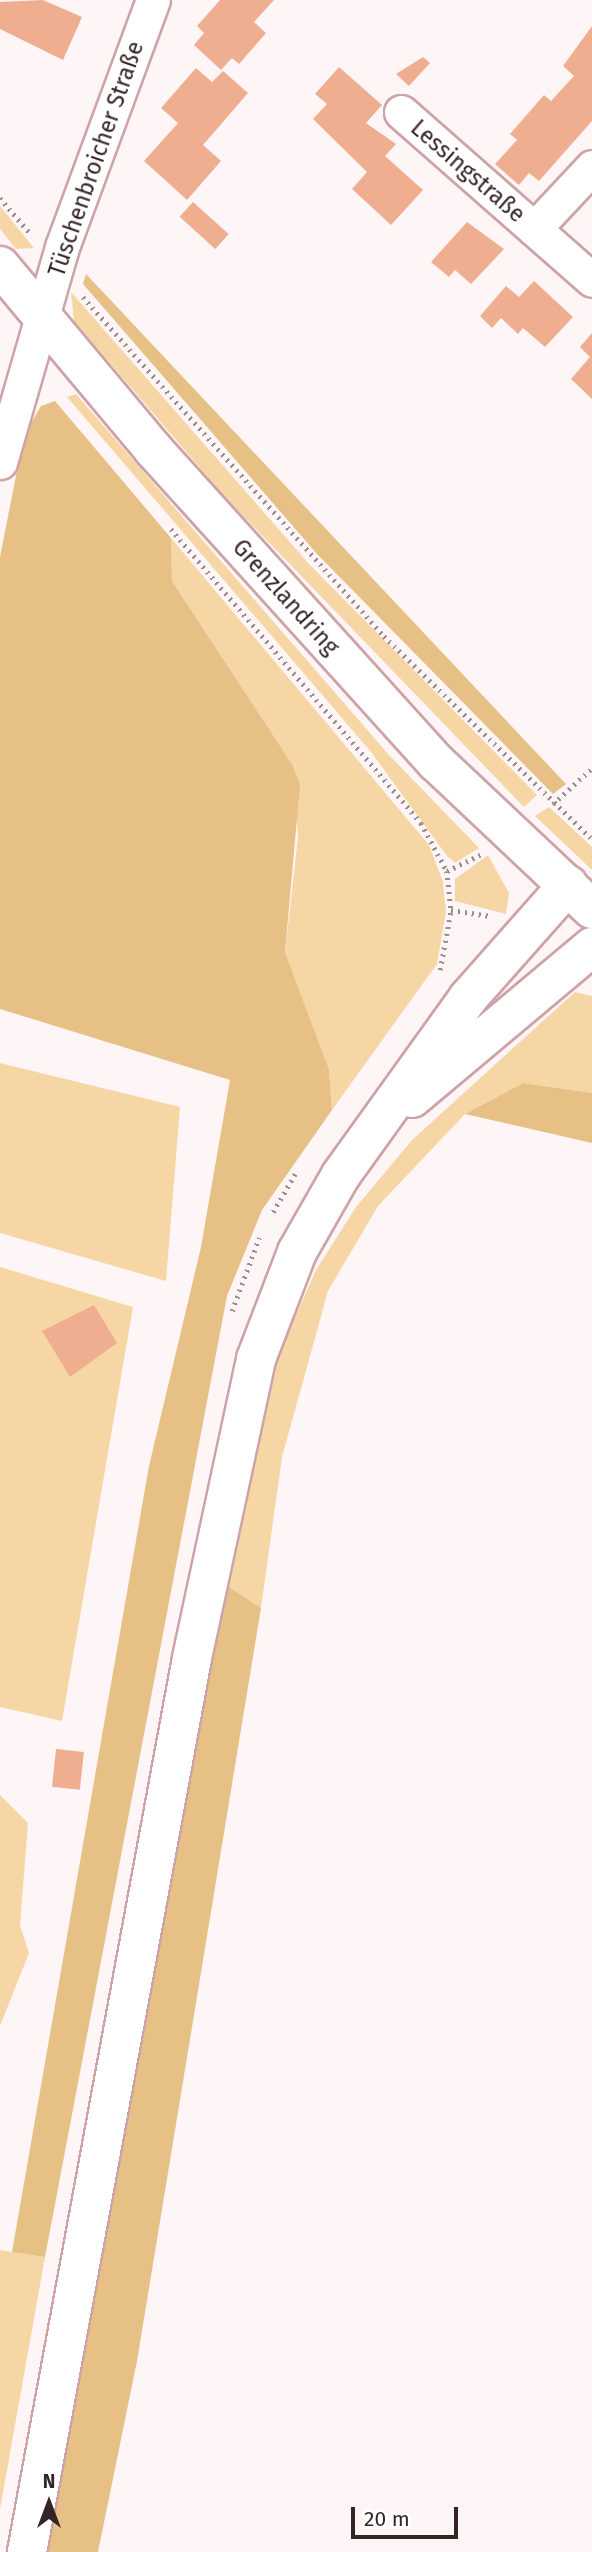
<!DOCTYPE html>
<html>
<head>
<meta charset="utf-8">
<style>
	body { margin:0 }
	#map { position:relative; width:592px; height:2552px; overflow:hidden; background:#fef5f6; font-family:"Fira Sans",sans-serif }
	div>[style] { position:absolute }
	.green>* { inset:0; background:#f7d6a5 }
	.forest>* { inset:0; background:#e7c086 }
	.building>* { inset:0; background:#f0ae91; transform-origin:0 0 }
	.path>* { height:4.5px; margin-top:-2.25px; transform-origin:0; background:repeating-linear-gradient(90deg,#9a8d8e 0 2px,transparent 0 7px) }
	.roads { filter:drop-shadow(2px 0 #cda3a7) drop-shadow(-2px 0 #cda3a7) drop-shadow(0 2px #cda3a7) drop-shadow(0 -2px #cda3a7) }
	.minor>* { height:33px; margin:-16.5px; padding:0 16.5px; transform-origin:16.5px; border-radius:16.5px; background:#fff }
	.secondary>* { height:38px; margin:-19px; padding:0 19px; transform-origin:19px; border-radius:19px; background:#fff }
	span { translate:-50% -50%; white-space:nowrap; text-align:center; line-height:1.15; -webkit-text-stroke:6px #fff; paint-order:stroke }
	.street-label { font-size:23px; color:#342425 }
	.north { position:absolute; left:14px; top:2468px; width:70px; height:70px; -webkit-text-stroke:5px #fff; paint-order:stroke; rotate:0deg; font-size:19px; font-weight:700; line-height:28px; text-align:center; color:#342425 }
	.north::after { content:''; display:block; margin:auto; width:24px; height:32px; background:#342425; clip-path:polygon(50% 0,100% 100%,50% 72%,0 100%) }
	.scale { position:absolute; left:351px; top:2507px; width:107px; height:32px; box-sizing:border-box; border:4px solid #342425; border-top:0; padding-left:9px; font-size:21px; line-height:24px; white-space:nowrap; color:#342425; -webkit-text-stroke:5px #fff; paint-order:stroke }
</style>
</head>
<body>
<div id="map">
	<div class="green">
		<div style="clip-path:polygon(0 206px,34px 248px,16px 249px,0 229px)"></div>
		<div style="clip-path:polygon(71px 292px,310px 565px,537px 795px,524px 807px,225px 497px,74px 321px)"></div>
		<div style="clip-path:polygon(76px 394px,389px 755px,479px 848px,455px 863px,447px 856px,371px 752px,67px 397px)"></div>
		<div style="clip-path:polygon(171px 538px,429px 845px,443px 882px,446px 912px,437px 964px,332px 1110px,329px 1069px,285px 952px,298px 837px,292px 764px,172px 581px)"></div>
		<div style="clip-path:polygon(549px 807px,592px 847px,592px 870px,535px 816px)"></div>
		<div style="clip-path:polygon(488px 855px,509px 893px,506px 914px,455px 901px,455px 879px)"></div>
		<div style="clip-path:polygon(575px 992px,592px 996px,592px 1093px,523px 1083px,465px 1114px,378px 1206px,328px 1291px,282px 1457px,261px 1608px,226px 1585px,254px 1439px,282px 1346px,316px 1270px,356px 1207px,412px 1140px)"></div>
		<div style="clip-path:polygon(0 1063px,180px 1107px,166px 1281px,0 1233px)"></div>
		<div style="clip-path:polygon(0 1267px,133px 1307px,62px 1721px,0 1707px)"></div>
		<div style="clip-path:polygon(0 1795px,28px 1823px,20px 1925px,29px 1953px,0 2026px)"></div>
		<div style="clip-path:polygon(0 2250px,45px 2257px,0 2509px)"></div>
	</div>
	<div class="forest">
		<div style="clip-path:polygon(86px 274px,566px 784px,553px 794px,317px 554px,83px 284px)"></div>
		<div style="clip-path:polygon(55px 401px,171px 538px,172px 581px,292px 764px,300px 785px,285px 952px,329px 1069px,332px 1110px,262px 1210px,227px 1296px,45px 2257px,12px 2252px,149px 1466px,201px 1247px,230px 1080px,0 1009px,0 557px,24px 435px,41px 406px)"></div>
		<div style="clip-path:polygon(523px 1083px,592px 1093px,592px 1143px,465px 1114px)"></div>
		<div style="clip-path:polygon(226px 1585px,261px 1608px,137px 2361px,98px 2552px,47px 2552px)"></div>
	</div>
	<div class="building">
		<div style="clip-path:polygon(43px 0,82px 17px,63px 60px,0 29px,0 2px)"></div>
		<div style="clip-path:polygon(220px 0,274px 0,254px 22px,266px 33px,239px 64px,232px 58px,221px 70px,194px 45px,204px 33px,197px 26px)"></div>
		<div style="clip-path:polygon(592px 26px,592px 121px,539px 181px,529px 173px,519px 185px,495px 164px,517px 140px,510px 134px,544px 95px,551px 101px,574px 76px,563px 66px)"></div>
		<div style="clip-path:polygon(423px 57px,430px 63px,409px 86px,396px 74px)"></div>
		<div style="clip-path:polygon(339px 67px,382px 105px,366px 123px,396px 144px,385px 156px,423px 190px,391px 225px,352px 189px,367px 172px,313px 119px,327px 104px,315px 94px)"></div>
		<div style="clip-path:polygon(196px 68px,212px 82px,223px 71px,248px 93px,203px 145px,221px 161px,187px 200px,144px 161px,178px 123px,161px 108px)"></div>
		<div style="left:193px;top:202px;width:48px;height:20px;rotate:42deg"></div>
		<div style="clip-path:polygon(467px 222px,504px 249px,471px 284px,455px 270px,449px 277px,431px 262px)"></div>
		<div style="clip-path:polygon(534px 281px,573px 317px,545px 347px,523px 328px,518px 334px,501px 318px,492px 328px,480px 316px,506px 286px,519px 297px)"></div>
		<div style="clip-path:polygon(592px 333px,592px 399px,571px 379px,590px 357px,580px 347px)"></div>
		<div style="clip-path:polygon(94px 1305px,117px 1343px,70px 1377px,42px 1331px)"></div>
		<div style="left:56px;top:1749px;width:28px;height:38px;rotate:6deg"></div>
	</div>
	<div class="path">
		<div style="left:0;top:198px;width:46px;rotate:49.4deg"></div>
		<div style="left:83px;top:297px;width:453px;rotate:48.4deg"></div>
		<div style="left:384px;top:636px;width:291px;rotate:44.3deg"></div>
		<div style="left:171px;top:529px;width:386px;rotate:49.6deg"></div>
		<div style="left:421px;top:823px;width:55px;rotate:61.6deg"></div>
		<div style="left:447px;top:871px;width:39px;rotate:84deg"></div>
		<div style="left:451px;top:910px;width:40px;rotate:8.5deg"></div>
		<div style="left:553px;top:804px;width:53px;rotate:-42.7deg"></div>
		<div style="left:447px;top:871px;width:37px;rotate:-26deg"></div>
		<div style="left:440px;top:970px;width:61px;rotate:-79.6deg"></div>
		<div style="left:273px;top:1212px;width:44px;rotate:-59.9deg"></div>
		<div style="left:232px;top:1311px;width:78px;rotate:-69.7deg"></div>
	</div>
	<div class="roads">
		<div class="minor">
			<div style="left:401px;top:112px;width:254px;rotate:41.3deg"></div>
			<div style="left:534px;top:229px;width:85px;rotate:-46.9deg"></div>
			<div style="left:0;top:462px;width:224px;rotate:-73.9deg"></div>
			<div style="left:62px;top:247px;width:263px;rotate:-69.8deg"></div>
		</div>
		<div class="secondary">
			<div style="left:0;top:266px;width:239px;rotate:50.1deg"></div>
			<div style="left:153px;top:449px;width:423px;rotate:47.9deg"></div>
			<div style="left:437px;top:763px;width:213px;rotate:43.3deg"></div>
			<div style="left:412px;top:1098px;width:235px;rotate:-40deg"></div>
			<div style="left:27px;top:2552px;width:909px;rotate:-79.54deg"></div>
			<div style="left:192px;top:1658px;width:306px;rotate:-77.9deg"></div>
			<div style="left:256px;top:1359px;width:115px;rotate:-69deg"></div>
			<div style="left:297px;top:1252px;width:89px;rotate:-60.3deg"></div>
			<div style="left:341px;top:1175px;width:218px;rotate:-54.3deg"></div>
			<div style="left:468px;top:998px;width:151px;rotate:-48.5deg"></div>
		</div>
	</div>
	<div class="street-label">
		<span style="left:96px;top:159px;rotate:-71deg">Tüschenbroicher Straße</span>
		<span style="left:468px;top:171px;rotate:41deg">Lessingstraße</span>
		<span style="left:286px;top:597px;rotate:48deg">Grenzlandring</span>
	</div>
	<div class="north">N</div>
	<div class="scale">20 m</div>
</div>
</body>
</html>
